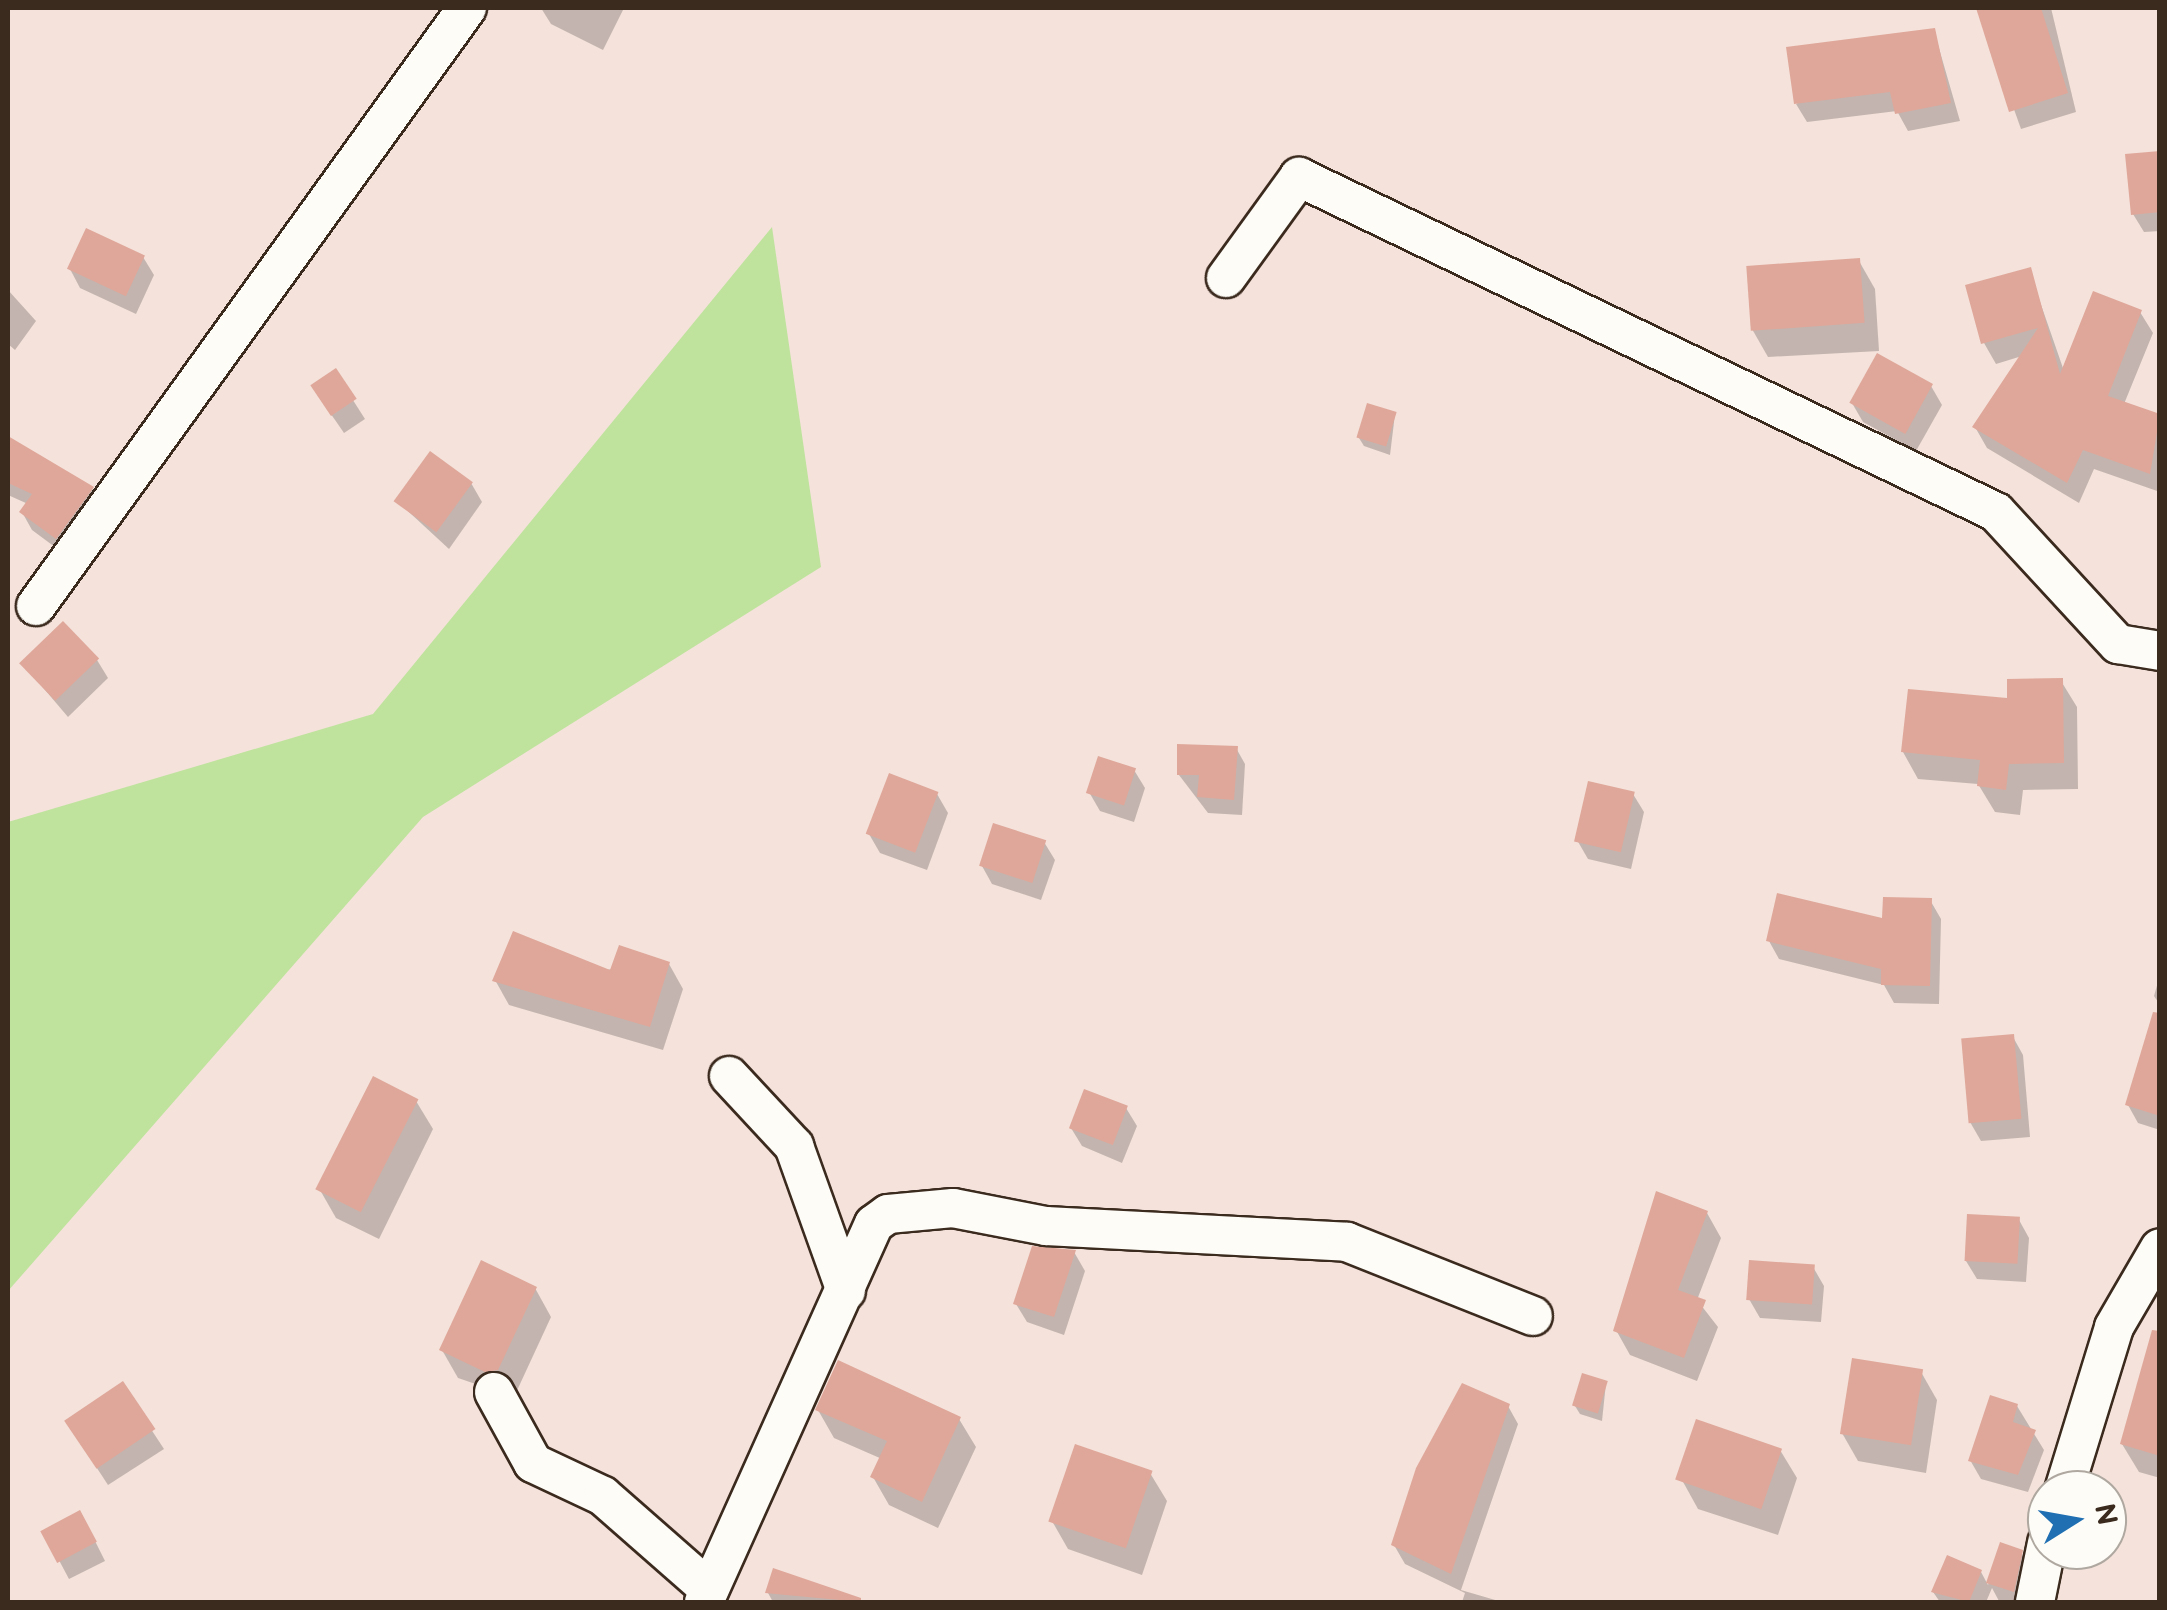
<!DOCTYPE html>
<html>
<head>
<meta charset="utf-8">
<style>
	body { margin:0 }
	#map { position:relative; width:2167px; height:1610px; overflow:hidden; background:#f4e2db; font-family:"Balsamiq Sans",sans-serif }
	div>[style] { position:absolute }
	.green>* { inset:0; background:#bfe39d }
	.shadow>* { inset:0; background:#0003 }
	.building>* { inset:0; background:#dfa799; transform-origin:0 0 }
	.roads { filter:drop-shadow(2px 0 #3b2a1e) drop-shadow(-2px 0 #3b2a1e) drop-shadow(0 2px #3b2a1e) drop-shadow(0 -2px #3b2a1e) }
	.minor>* { height:38px; margin:-19px; padding:0 19px; transform-origin:19px; border-radius:19px; background:#fdfcf7 }
	span { translate:-50% -50%; white-space:nowrap; text-align:center; line-height:1.15; -webkit-text-stroke:10px #fdfcf7; paint-order:stroke }
	.frame { position:absolute; inset:0; border:10px solid #3b2a1e; pointer-events:none }
	.north { position:absolute; left:2027px; top:1470px; width:100px; height:100px; box-sizing:border-box; background:#fdfcf7; border:2px solid #afa8a0; border-radius:50%; rotate:79deg; font-size:28px; font-weight:700; line-height:40px; text-align:center; color:#3b2a1e }
	.north::after { content:''; display:block; margin:auto; width:35px; height:45px; background:#1f6fb2; clip-path:polygon(50% 0,100% 100%,50% 72%,0 100%) }
</style>
</head>
<body>
<div id="map">
	<div class="green">
		<div style="clip-path:polygon(772px 227px,821px 567px,423px 817px,8px 1291px,8px 822px,373px 714px)"></div>
	</div>
	<div class="shadow">
		<div style="clip-path:polygon(541px 8px,624px 8px,603px 50px,551px 24px)"></div>
		<div style="clip-path:polygon(1978px 8px,2051px 8px,2076px 112px,2021px 129px)"></div>
		<div style="clip-path:polygon(1934px 31px,1960px 121px,1908px 131px,1897px 111px,1807px 122px,1796px 104px)"></div>
		<div style="clip-path:polygon(2160px 153px,2160px 231px,2144px 232px,2133px 214px)"></div>
		<div style="clip-path:polygon(143px 257px,154px 275px,136px 314px,80px 288px,70px 269px)"></div>
		<div style="clip-path:polygon(1859px 261px,1875px 289px,1879px 351px,1768px 357px,1752px 329px)"></div>
		<div style="clip-path:polygon(2029px 270px,2064px 371px,2140px 312px,2153px 333px,2124px 404px,2160px 417px,2160px 492px,2094px 469px,2079px 503px,1987px 448px,1975px 427px,2022px 356px,1996px 364px,1984px 343px)"></div>
		<div style="clip-path:polygon(8px 290px,36px 321px,15px 350px,8px 344px)"></div>
		<div style="clip-path:polygon(335px 372px,365px 419px,344px 433px,324px 404px)"></div>
		<div style="clip-path:polygon(1931px 386px,1942px 405px,1916px 451px,1863px 422px,1852px 403px)"></div>
		<div style="clip-path:polygon(1395px 414px,1390px 455px,1364px 446px,1359px 438px)"></div>
		<div style="clip-path:polygon(8px 441px,92px 489px,102px 507px,67px 556px,32px 530px,22px 512px,28px 504px,8px 495px)"></div>
		<div style="clip-path:polygon(471px 483px,482px 502px,449px 549px,397px 501px)"></div>
		<div style="clip-path:polygon(97px 660px,108px 678px,68px 717px,23px 664px)"></div>
		<div style="clip-path:polygon(2061px 681px,2077px 707px,2078px 789px,2023px 790px,2020px 815px,1995px 812px,1978px 784px,1918px 779px,1903px 752px)"></div>
		<div style="clip-path:polygon(1236px 748px,1245px 764px,1242px 815px,1208px 813px,1179px 775px)"></div>
		<div style="clip-path:polygon(1134px 770px,1145px 788px,1134px 822px,1100px 811px,1089px 792px)"></div>
		<div style="clip-path:polygon(937px 794px,948px 813px,927px 870px,880px 853px,869px 834px)"></div>
		<div style="clip-path:polygon(1633px 794px,1644px 812px,1631px 869px,1588px 859px,1577px 840px)"></div>
		<div style="clip-path:polygon(1044px 842px,1055px 860px,1041px 900px,992px 884px,982px 866px)"></div>
		<div style="clip-path:polygon(1930px 900px,1941px 919px,1939px 1004px,1894px 1003px,1884px 985px,1779px 959px,1769px 941px,1885px 921px)"></div>
		<div style="clip-path:polygon(669px 964px,683px 989px,663px 1050px,509px 1005px,495px 980px)"></div>
		<div style="clip-path:polygon(2160px 975px,2160px 1005px,2154px 996px)"></div>
		<div style="clip-path:polygon(2013px 1037px,2023px 1055px,2030px 1137px,1981px 1141px,1970px 1122px)"></div>
		<div style="clip-path:polygon(2160px 1064px,2160px 1130px,2138px 1123px,2128px 1105px)"></div>
		<div style="clip-path:polygon(416px 1101px,433px 1129px,379px 1239px,336px 1218px,320px 1190px)"></div>
		<div style="clip-path:polygon(1126px 1108px,1137px 1126px,1122px 1163px,1082px 1146px,1071px 1128px)"></div>
		<div style="clip-path:polygon(1657px 1194px,1707px 1213px,1721px 1238px,1697px 1300px,1718px 1327px,1697px 1381px,1630px 1355px,1616px 1330px)"></div>
		<div style="clip-path:polygon(2019px 1220px,2029px 1238px,2026px 1282px,1977px 1279px,1966px 1261px)"></div>
		<div style="clip-path:polygon(1074px 1252px,1085px 1271px,1064px 1335px,1027px 1322px,1016px 1304px)"></div>
		<div style="clip-path:polygon(1813px 1267px,1824px 1286px,1821px 1322px,1760px 1318px,1749px 1299px)"></div>
		<div style="clip-path:polygon(535px 1288px,551px 1317px,514px 1397px,458px 1378px,442px 1350px)"></div>
		<div style="clip-path:polygon(1921px 1372px,1937px 1400px,1926px 1473px,1858px 1461px,1842px 1433px)"></div>
		<div style="clip-path:polygon(2160px 1373px,2160px 1478px,2139px 1472px,2122px 1444px)"></div>
		<div style="clip-path:polygon(1606px 1383px,1602px 1421px,1580px 1414px,1575px 1406px)"></div>
		<div style="clip-path:polygon(122px 1385px,164px 1449px,108px 1485px,78px 1439px)"></div>
		<div style="clip-path:polygon(1508px 1406px,1518px 1424px,1461px 1590px,1502px 1602px,1462px 1602px,1465px 1593px,1405px 1564px,1394px 1545px)"></div>
		<div style="clip-path:polygon(2017px 1406px,2044px 1450px,2028px 1492px,1981px 1479px,1970px 1460px)"></div>
		<div style="clip-path:polygon(818px 1410px,959px 1419px,976px 1447px,938px 1528px,889px 1505px,873px 1477px,882px 1459px,834px 1438px)"></div>
		<div style="clip-path:polygon(1780px 1450px,1797px 1478px,1778px 1535px,1698px 1509px,1682px 1480px)"></div>
		<div style="clip-path:polygon(1150px 1473px,1167px 1501px,1142px 1575px,1068px 1549px,1052px 1521px)"></div>
		<div style="clip-path:polygon(90px 1531px,105px 1561px,69px 1579px,44px 1532px)"></div>
		<div style="clip-path:polygon(2001px 1546px,2021px 1552px,2032px 1571px,2025px 1602px,1999px 1601px,1992px 1588px,1986px 1602px,1940px 1602px,1933px 1592px,1981px 1572px,1988px 1585px)"></div>
		<div style="clip-path:polygon(835px 1592px,841px 1602px,773px 1602px,768px 1593px)"></div>
	</div>
	<div class="building">
		<div style="clip-path:polygon(1976px 8px,2041px 8px,2068px 93px,2009px 112px)"></div>
		<div style="clip-path:polygon(1935px 28px,1951px 103px,1895px 114px,1890px 92px,1794px 104px,1786px 47px)"></div>
		<div style="clip-path:polygon(2160px 151px,2160px 212px,2131px 215px,2125px 154px)"></div>
		<div style="left:86px;top:228px;width:65px;height:45px;rotate:25deg"></div>
		<div style="left:1860px;top:258px;width:65px;height:114px;rotate:86deg"></div>
		<div style="clip-path:polygon(2031px 267px,2060px 374px,2093px 291px,2142px 310px,2108px 396px,2160px 414px,2150px 474px,2083px 450px,2067px 483px,1972px 427px,2038px 328px,1981px 344px,1965px 285px)"></div>
		<div style="left:1877px;top:353px;width:64px;height:57px;rotate:29deg"></div>
		<div style="left:336px;top:368px;width:37px;height:31px;rotate:56deg"></div>
		<div style="left:1367px;top:403px;width:31px;height:36px;rotate:17deg"></div>
		<div style="clip-path:polygon(8px 436px,94px 487px,56px 539px,19px 512px,32px 494px,8px 483px)"></div>
		<div style="left:430px;top:451px;width:53px;height:62px;rotate:36deg"></div>
		<div style="left:63px;top:621px;width:52px;height:61px;rotate:46deg"></div>
		<div style="clip-path:polygon(2063px 678px,2064px 763px,2009px 764px,2006px 790px,1977px 786px,1980px 760px,1901px 752px,1908px 689px,2007px 698px,2007px 679px)"></div>
		<div style="clip-path:polygon(1177px 744px,1238px 746px,1234px 800px,1197px 797px,1199px 775px,1177px 775px)"></div>
		<div style="left:1098px;top:756px;width:40px;height:39px;rotate:18deg"></div>
		<div style="left:889px;top:773px;width:53px;height:65px;rotate:21deg"></div>
		<div style="left:1588px;top:781px;width:48px;height:62px;rotate:13deg"></div>
		<div style="left:993px;top:823px;width:56px;height:45px;rotate:18deg"></div>
		<div style="clip-path:polygon(1777px 893px,1882px 918px,1883px 897px,1932px 898px,1930px 986px,1881px 985px,1881px 969px,1766px 941px)"></div>
		<div style="clip-path:polygon(513px 931px,610px 970px,619px 945px,670px 962px,650px 1027px,492px 981px)"></div>
		<div style="clip-path:polygon(2153px 1012px,2160px 1013px,2160px 1116px,2125px 1105px)"></div>
		<div style="left:2014px;top:1034px;width:85px;height:53px;rotate:85deg"></div>
		<div style="left:373px;top:1076px;width:51px;height:127px;rotate:27deg"></div>
		<div style="left:1084px;top:1089px;width:47px;height:42px;rotate:21deg"></div>
		<div style="clip-path:polygon(1656px 1191px,1708px 1211px,1678px 1290px,1706px 1300px,1684px 1358px,1613px 1331px)"></div>
		<div style="left:1967px;top:1214px;width:53px;height:47px;rotate:3deg"></div>
		<div style="clip-path:polygon(1032px 1246px,1076px 1250px,1054px 1317px,1013px 1304px)"></div>
		<div style="clip-path:polygon(481px 1260px,537px 1287px,498px 1370px,485px 1372px,439px 1350px)"></div>
		<div style="left:1749px;top:1260px;width:66px;height:40px;rotate:4deg"></div>
		<div style="clip-path:polygon(2152px 1330px,2160px 1331px,2160px 1456px,2120px 1444px)"></div>
		<div style="left:1852px;top:1358px;width:72px;height:77px;rotate:9deg"></div>
		<div style="clip-path:polygon(838px 1360px,961px 1417px,922px 1502px,870px 1477px,887px 1441px,815px 1410px)"></div>
		<div style="left:1582px;top:1373px;width:27px;height:34px;rotate:17deg"></div>
		<div style="left:123px;top:1381px;width:58px;height:71px;rotate:56deg"></div>
		<div style="clip-path:polygon(1462px 1383px,1510px 1404px,1451px 1574px,1391px 1545px,1416px 1468px)"></div>
		<div style="clip-path:polygon(1990px 1395px,2018px 1404px,2013px 1422px,2036px 1430px,2018px 1475px,1968px 1461px)"></div>
		<div style="left:1696px;top:1419px;width:91px;height:64px;rotate:19deg"></div>
		<div style="left:1075px;top:1444px;width:82px;height:82px;rotate:19deg"></div>
		<div style="left:80px;top:1510px;width:36px;height:45px;rotate:62deg"></div>
		<div style="clip-path:polygon(2000px 1542px,2023px 1550px,2014px 1592px,1986px 1583px)"></div>
		<div style="clip-path:polygon(1947px 1555px,1982px 1570px,1969px 1602px,1931px 1592px)"></div>
		<div style="clip-path:polygon(773px 1568px,861px 1598px,861px 1602px,765px 1593px)"></div>
	</div>
	<div class="roads">
		<div class="minor">
			<div style="left:1226px;top:278px;width:125px;rotate:-54.1deg"></div>
			<div style="left:1299px;top:177px;width:773px;rotate:25.67deg"></div>
			<div style="left:1996px;top:512px;width:180px;rotate:47.3deg"></div>
			<div style="left:2118px;top:644px;width:43px;rotate:9.5deg"></div>
			<div style="left:36px;top:606px;width:737px;rotate:-54.22deg"></div>
			<div style="left:729px;top:1076px;width:96px;rotate:47.1deg"></div>
			<div style="left:794px;top:1146px;width:154px;rotate:70.3deg"></div>
			<div style="left:494px;top:1392px;width:81px;rotate:61.2deg"></div>
			<div style="left:533px;top:1463px;width:77px;rotate:25.2deg"></div>
			<div style="left:603px;top:1496px;width:141px;rotate:41.3deg"></div>
			<div style="left:2064px;top:1490px;width:170px;rotate:-72.9deg"></div>
			<div style="left:2114px;top:1327px;width:91px;rotate:-59.8deg"></div>
			<div style="left:704px;top:1602px;width:414px;rotate:-65.8deg"></div>
			<div style="left:874px;top:1224px;width:17px;rotate:-36deg"></div>
			<div style="left:888px;top:1214px;width:65px;rotate:-5.3deg"></div>
			<div style="left:953px;top:1208px;width:95px;rotate:11deg"></div>
			<div style="left:1046px;top:1226px;width:301px;rotate:3deg"></div>
			<div style="left:1347px;top:1242px;width:200px;rotate:21.7deg"></div>
			<div style="left:2035px;top:1602px;width:60px;rotate:-78.5deg"></div>
		</div>
	</div>
	<div class="frame"></div>
	<div class="north">N</div>
</div>
</body>
</html>
